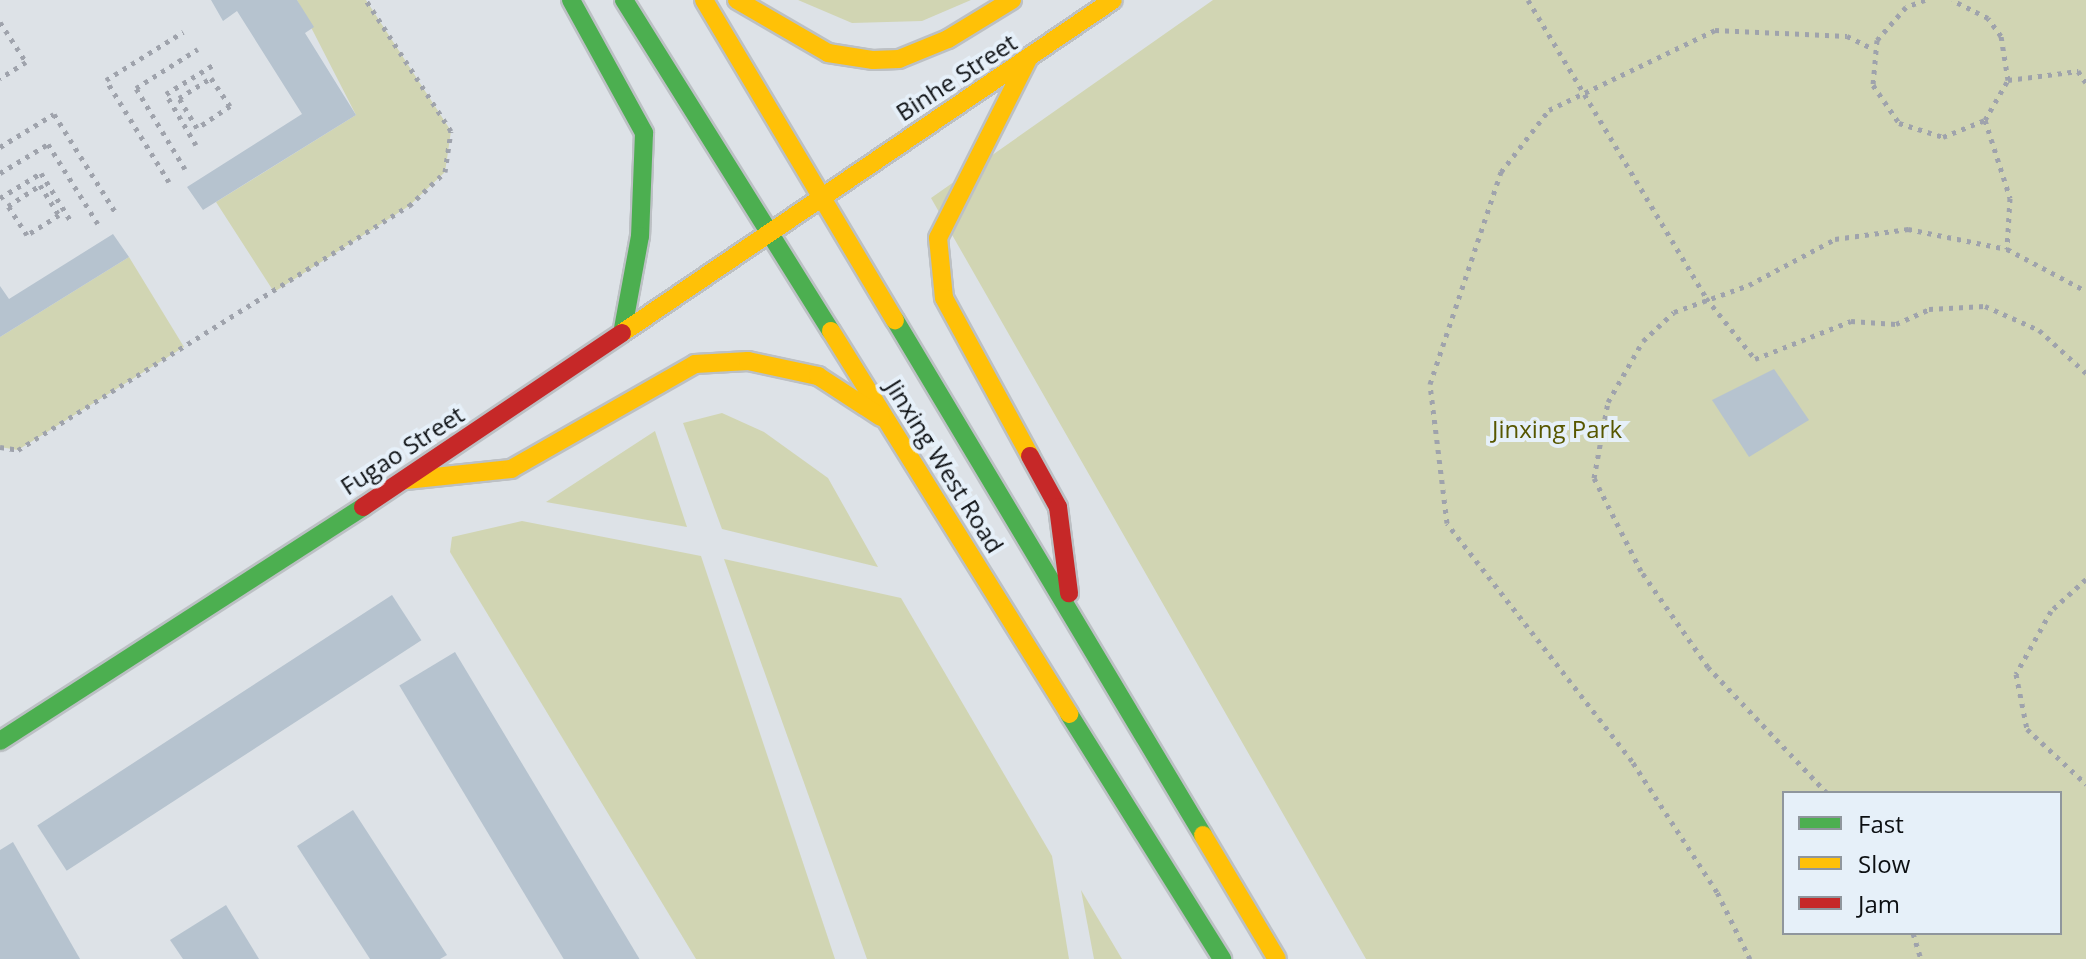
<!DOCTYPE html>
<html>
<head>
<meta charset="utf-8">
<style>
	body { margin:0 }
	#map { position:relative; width:2086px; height:959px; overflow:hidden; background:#dde2e7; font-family:"Open Sans",sans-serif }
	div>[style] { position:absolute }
	.green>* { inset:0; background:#d1d5b3 }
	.building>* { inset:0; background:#b6c3cf; transform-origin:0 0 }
	.path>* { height:5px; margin-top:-2.5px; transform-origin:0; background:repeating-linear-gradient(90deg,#9fa3ac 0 4px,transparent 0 10px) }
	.roads { filter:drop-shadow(2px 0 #bcc0c4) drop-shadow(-2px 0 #bcc0c4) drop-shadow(0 2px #bcc0c4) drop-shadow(0 -2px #bcc0c4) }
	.fast>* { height:18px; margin:-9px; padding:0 9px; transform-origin:9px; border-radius:9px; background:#4caf50 }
	.slow>* { height:18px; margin:-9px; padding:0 9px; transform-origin:9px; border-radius:9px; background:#ffc107 }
	.jam>* { height:18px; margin:-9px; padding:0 9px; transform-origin:9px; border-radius:9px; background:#c62828 }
	span { translate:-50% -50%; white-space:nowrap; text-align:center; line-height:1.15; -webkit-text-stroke:8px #e6f0f9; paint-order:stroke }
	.street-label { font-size:24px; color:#0c0f12 }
	.park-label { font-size:24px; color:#575700 }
	.legend { position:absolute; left:1782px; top:791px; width:280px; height:144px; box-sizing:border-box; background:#e6f0f9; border:2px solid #8f969d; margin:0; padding:10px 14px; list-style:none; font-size:24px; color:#0c0f12 }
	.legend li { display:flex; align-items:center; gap:16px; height:40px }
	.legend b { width:40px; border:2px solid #8f969d }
</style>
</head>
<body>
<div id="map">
	<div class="green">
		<div style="clip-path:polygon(297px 0,366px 0,451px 131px,445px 172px,409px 206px,274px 292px,216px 202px,356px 115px)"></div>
		<div style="clip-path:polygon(798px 0,971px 0,922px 21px,852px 23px)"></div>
		<div style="clip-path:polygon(evenodd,1213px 0,2086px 0,2086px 959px,1366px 959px,931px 198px,1213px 0,1784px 793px,2060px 793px,2060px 933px,1784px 933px,1784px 793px)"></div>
		<div style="clip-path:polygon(129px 257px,184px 347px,18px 450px,0 447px,0 337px)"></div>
		<div style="clip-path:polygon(722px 413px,764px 432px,828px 478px,878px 567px,722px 529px,683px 423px)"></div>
		<div style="clip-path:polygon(655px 431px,687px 527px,546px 502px)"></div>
		<div style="clip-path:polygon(522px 521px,701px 556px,835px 959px,696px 959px,450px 552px,452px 537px)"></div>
		<div style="clip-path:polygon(724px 559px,901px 598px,1052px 856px,1069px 959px,867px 959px)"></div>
		<div style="clip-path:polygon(1081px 890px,1122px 959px,1094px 959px)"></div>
	</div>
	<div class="building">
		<div style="clip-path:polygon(211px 0,297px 0,314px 27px,305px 33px,356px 115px,203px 210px,187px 187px,302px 114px,237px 11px,223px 21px)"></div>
		<div style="clip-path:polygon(113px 234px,129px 257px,0 337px,0 286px,9px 299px)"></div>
		<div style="clip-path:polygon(1774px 369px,1809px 420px,1749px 457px,1712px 400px)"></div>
		<div style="left:392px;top:595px;width:54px;height:423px;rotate:57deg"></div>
		<div style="left:455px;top:652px;width:358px;height:65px;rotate:59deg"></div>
		<div style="clip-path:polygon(353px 810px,447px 955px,440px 959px,370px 959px,297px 846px)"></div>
		<div style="clip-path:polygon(13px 842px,80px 959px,0 959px,0 850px)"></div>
		<div style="clip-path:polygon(226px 905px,259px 959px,183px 959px,170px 940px)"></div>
	</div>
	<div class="path">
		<div style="left:1528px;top:0;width:347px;rotate:59.1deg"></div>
		<div style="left:1706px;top:298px;width:78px;rotate:51.2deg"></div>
		<div style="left:1755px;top:359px;width:103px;rotate:-21.6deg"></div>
		<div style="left:1851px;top:321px;width:45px;rotate:3.8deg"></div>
		<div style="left:1896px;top:324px;width:36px;rotate:-24deg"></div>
		<div style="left:1929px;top:309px;width:56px;rotate:-3.1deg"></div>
		<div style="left:1985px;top:306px;width:59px;rotate:24deg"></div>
		<div style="left:2039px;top:330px;width:64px;rotate:42.5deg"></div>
		<div style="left:1925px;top:0;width:20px;rotate:160deg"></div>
		<div style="left:1906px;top:7px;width:44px;rotate:131.3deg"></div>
		<div style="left:1877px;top:40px;width:45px;rotate:95.1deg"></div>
		<div style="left:1873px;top:85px;width:46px;rotate:55.6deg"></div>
		<div style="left:1899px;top:123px;width:46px;rotate:17.7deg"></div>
		<div style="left:1943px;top:137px;width:45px;rotate:-22deg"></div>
		<div style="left:1985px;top:120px;width:46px;rotate:-60.1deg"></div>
		<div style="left:2008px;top:80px;width:45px;rotate:-99deg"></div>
		<div style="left:2001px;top:36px;width:22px;rotate:-126deg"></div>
		<div style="left:1988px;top:18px;width:40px;rotate:-153.4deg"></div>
		<div style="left:0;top:22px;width:48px;rotate:57deg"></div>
		<div style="left:26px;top:62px;width:31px;rotate:148deg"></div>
		<div style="left:211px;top:78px;width:34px;rotate:56deg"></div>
		<div style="left:230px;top:106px;width:40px;rotate:146deg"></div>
		<div style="left:197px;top:128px;width:35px;rotate:-121deg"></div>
		<div style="left:179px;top:98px;width:38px;rotate:-32deg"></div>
		<div style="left:2008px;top:80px;width:71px;rotate:-7.3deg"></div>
		<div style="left:2078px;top:71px;width:14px;rotate:56deg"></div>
		<div style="left:1985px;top:120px;width:82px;rotate:72.2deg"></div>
		<div style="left:2010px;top:198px;width:51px;rotate:93.4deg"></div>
		<div style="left:196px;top:145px;width:59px;rotate:-120.5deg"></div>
		<div style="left:166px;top:94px;width:55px;rotate:-31.7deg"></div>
		<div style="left:0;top:147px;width:63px;rotate:-31.4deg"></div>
		<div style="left:54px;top:114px;width:119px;rotate:58deg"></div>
		<div style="left:185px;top:169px;width:95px;rotate:-121.2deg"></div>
		<div style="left:136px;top:88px;width:73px;rotate:-32.2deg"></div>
		<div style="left:0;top:173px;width:56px;rotate:-31.1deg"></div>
		<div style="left:48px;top:144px;width:94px;rotate:58deg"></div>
		<div style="left:169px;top:182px;width:120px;rotate:-121.7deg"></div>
		<div style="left:106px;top:80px;width:91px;rotate:-31.9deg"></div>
		<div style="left:40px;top:185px;width:36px;rotate:58deg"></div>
		<div style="left:59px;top:215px;width:38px;rotate:148deg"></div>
		<div style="left:27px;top:235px;width:35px;rotate:-123deg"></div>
		<div style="left:8px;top:206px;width:38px;rotate:-33deg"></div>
		<div style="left:0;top:198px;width:48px;rotate:-31.4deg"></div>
		<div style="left:41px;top:173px;width:59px;rotate:58.2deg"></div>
		<div style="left:0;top:447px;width:18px;rotate:9deg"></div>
		<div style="left:18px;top:450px;width:461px;rotate:-32deg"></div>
		<div style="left:409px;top:206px;width:50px;rotate:-43.4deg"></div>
		<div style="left:445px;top:172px;width:41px;rotate:-81.7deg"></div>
		<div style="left:451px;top:131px;width:156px;rotate:-123deg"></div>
		<div style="left:2086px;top:579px;width:47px;rotate:137.6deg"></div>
		<div style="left:2051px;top:611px;width:72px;rotate:119.1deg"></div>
		<div style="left:2016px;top:674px;width:56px;rotate:78.7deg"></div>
		<div style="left:2027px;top:729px;width:81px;rotate:43deg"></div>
		<div style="left:1827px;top:793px;width:173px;rotate:-133.4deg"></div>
		<div style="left:1708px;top:667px;width:117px;rotate:-124.9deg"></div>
		<div style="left:1641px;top:571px;width:104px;rotate:-116.8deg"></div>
		<div style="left:1594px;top:478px;width:77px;rotate:-79.6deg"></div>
		<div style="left:1608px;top:402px;width:70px;rotate:-60.2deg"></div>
		<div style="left:1643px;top:341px;width:42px;rotate:-43.1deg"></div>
		<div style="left:1674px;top:312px;width:80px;rotate:-19.8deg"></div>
		<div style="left:1749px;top:285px;width:98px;rotate:-28.1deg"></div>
		<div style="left:1835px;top:239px;width:74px;rotate:-7.8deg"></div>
		<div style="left:1908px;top:229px;width:101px;rotate:11.4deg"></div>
		<div style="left:2007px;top:249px;width:89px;rotate:28deg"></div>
		<div style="left:1913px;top:933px;width:27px;rotate:73deg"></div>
		<div style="left:1750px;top:959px;width:75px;rotate:-116.2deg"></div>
		<div style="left:1717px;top:892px;width:156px;rotate:-123deg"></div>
		<div style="left:1632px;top:761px;width:301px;rotate:-127.9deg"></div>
		<div style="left:1447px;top:523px;width:140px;rotate:-97deg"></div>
		<div style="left:1430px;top:384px;width:224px;rotate:-71.5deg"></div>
		<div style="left:1501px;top:172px;width:78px;rotate:-52.3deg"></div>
		<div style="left:1549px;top:110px;width:184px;rotate:-25.7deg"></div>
		<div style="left:1715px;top:30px;width:132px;rotate:2.6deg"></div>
		<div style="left:1847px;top:36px;width:30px;rotate:26deg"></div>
	</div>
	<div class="roads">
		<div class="fast">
			<div style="left:571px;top:0;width:152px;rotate:61.2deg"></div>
			<div style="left:644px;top:133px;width:103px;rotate:92.2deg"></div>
			<div style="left:640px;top:236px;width:95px;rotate:100.4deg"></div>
			<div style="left:624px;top:0;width:390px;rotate:58deg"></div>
			<div style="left:895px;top:320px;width:600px;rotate:59.12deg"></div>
			<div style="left:1069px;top:714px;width:289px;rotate:58deg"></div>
			<div style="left:0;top:741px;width:432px;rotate:-32.8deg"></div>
		</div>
		<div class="slow">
			<div style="left:704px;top:0;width:373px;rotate:59.2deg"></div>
			<div style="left:737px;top:0;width:105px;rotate:30.2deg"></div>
			<div style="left:828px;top:53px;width:46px;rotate:8.8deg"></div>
			<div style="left:873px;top:60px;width:26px;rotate:-2deg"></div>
			<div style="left:899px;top:59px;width:53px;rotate:-22.2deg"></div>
			<div style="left:948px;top:39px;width:75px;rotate:-31.4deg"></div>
			<div style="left:1028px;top:59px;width:200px;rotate:116.7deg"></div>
			<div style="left:938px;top:238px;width:60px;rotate:84.3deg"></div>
			<div style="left:944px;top:298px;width:180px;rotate:61.4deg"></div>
			<div style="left:831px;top:331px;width:451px;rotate:58.1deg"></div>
			<div style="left:622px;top:333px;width:593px;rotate:-34.15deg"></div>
			<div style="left:405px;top:480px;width:107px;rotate:-5.9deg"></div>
			<div style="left:511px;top:469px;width:212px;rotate:-29.7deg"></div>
			<div style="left:695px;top:364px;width:53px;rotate:-3.2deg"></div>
			<div style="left:748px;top:361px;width:72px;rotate:12.1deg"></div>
			<div style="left:818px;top:376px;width:75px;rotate:33.1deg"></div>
			<div style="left:1203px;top:835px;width:144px;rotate:59.2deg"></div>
		</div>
		<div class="jam">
			<div style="left:1030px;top:456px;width:58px;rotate:61.2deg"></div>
			<div style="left:1058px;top:507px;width:87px;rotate:82.7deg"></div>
			<div style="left:363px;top:507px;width:312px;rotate:-33.9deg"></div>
		</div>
	</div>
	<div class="street-label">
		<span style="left:956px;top:77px;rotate:-33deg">Binhe Street</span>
		<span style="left:402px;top:450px;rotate:-33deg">Fugao Street</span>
		<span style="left:945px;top:466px;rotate:58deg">Jinxing West Road</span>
	</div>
	<div class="park-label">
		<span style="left:1557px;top:429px">Jinxing Park</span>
	</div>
	<ul class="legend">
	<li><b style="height:10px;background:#4caf50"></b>Fast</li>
	<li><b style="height:10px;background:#ffc107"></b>Slow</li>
	<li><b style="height:10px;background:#c62828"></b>Jam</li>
	</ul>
</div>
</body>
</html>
